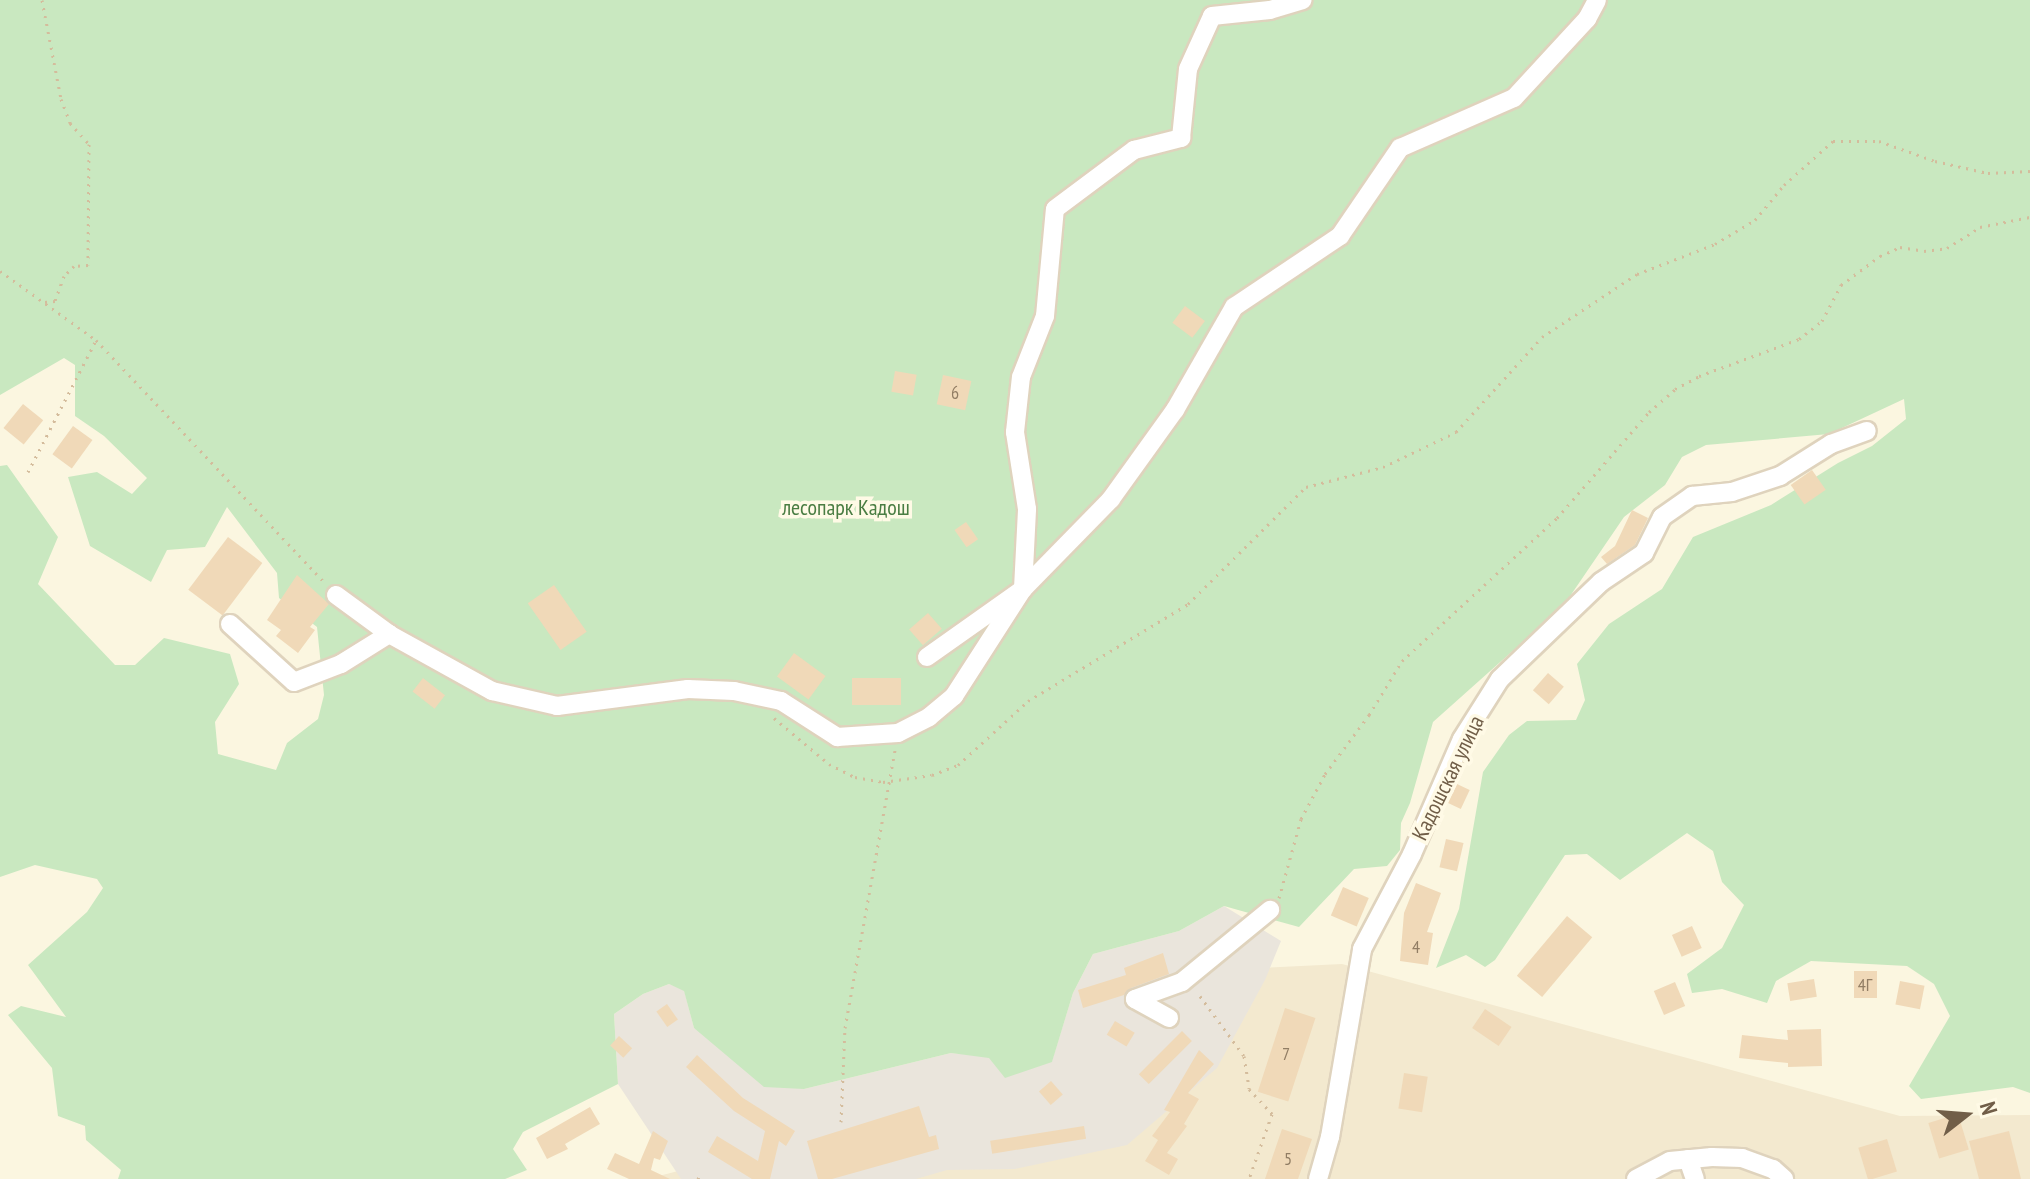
<!DOCTYPE html>
<html>
<head>
<meta charset="utf-8">
<style>
	body { margin:0 }
	#map { position:relative; width:2030px; height:1179px; overflow:hidden; background:#fbf6e0; font-family:"PT Sans Narrow",sans-serif }
	div>[style] { position:absolute }
	.residential>* { inset:0; background:#f3e9cf }
	.industrial>* { inset:0; background:#eae5dc }
	.green>* { inset:0; background:#c9e8c0 }
	.building>* { inset:0; background:#f0d9b8; transform-origin:0 0 }
	.path>* { height:3px; margin-top:-1.5px; transform-origin:0; background:repeating-linear-gradient(90deg,#d4bc9c 0 2px,transparent 0 8px) }
	.roads { filter:drop-shadow(2px 0 #dfd3bd) drop-shadow(-2px 0 #dfd3bd) drop-shadow(0 2px #dfd3bd) drop-shadow(0 -2px #dfd3bd) }
	.minor>* { height:18px; margin:-9px; padding:0 9px; transform-origin:9px; border-radius:9px; background:#fff }
	span { translate:-50% -50%; white-space:nowrap; text-align:center; line-height:1.15; -webkit-text-stroke:7px #fffae6; paint-order:stroke }
	.number-label { font-size:18px; color:#917d64 }
	.number-label span { -webkit-text-stroke-width:0 }
	.park-label { font-size:22px; color:#4a7d43 }
	.street-label { font-size:22px; color:#715e48 }
	.north { position:absolute; left:1926px; top:1075px; width:80px; height:80px; -webkit-text-stroke:6px #fffae6; paint-order:stroke; rotate:73deg; font-size:22px; font-weight:700; line-height:32px; text-align:center; color:#715e48 }
	.north::after { content:''; display:block; margin:auto; width:28px; height:36px; background:#715e48; clip-path:polygon(50% 0,100% 100%,50% 72%,0 100%) }
</style>
</head>
<body>
<div id="map">
	<div class="residential">
		<div style="clip-path:polygon(1342px 964px,1900px 1116px,2030px 1115px,2030px 1179px,647px 1179px,1036px 1079px,1240px 969px)"></div>
	</div>
	<div class="industrial">
		<div style="clip-path:polygon(1224px 906px,1281px 941px,1265px 980px,1217px 1068px,1127px 1145px,1015px 1169px,947px 1170px,916px 1179px,681px 1179px,618px 1084px,614px 1014px,643px 994px,669px 984px,684px 990px,694px 1028px,804px 1089px,951px 1053px,1052px 1061px,1073px 993px,1093px 954px,1179px 931px)"></div>
	</div>
	<div class="green">
		<div style="clip-path:polygon(0 0,2030px 0,2030px 1093px,2013px 1087px,1921px 1099px,1909px 1086px,1950px 1016px,1934px 984px,1907px 966px,1811px 961px,1776px 981px,1767px 1003px,1722px 989px,1692px 993px,1687px 974px,1722px 948px,1744px 905px,1722px 882px,1713px 851px,1687px 833px,1620px 880px,1587px 854px,1565px 855px,1495px 960px,1485px 967px,1466px 955px,1436px 968px,1459px 909px,1483px 772px,1509px 735px,1527px 721px,1576px 720px,1585px 700px,1577px 664px,1609px 624px,1662px 589px,1693px 537px,1771px 505px,1838px 463px,1872px 446px,1906px 419px,1904px 399px,1829px 434px,1706px 445px,1682px 457px,1665px 485px,1624px 517px,1564px 605px,1433px 722px,1410px 803px,1401px 823px,1400px 850px,1387px 866px,1354px 869px,1299px 927px,1224px 906px,1179px 931px,1093px 954px,1073px 993px,1052px 1062px,1005px 1078px,989px 1058px,951px 1053px,804px 1089px,764px 1087px,694px 1028px,684px 991px,669px 984px,643px 994px,614px 1014px,618px 1084px,523px 1132px,513px 1149px,527px 1170px,505px 1179px,118px 1179px,121px 1170px,86px 1140px,85px 1126px,58px 1116px,52px 1068px,8px 1015px,21px 1006px,66px 1017px,28px 965px,87px 912px,103px 888px,97px 879px,35px 865px,0 877px,0 466px,7px 465px,58px 537px,38px 584px,115px 665px,135px 665px,164px 638px,230px 654px,239px 684px,215px 722px,218px 754px,276px 770px,287px 743px,318px 719px,324px 695px,317px 627px,279px 598px,277px 573px,227px 507px,205px 547px,167px 550px,151px 582px,90px 546px,68px 477px,97px 472px,132px 494px,147px 478px,104px 436px,75px 416px,75px 365px,64px 358px,0 395px)"></div>
	</div>
	<div class="building">
		<div style="left:1185px;top:306px;width:25px;height:21px;rotate:37deg"></div>
		<div style="left:895px;top:371px;width:22px;height:21px;rotate:10deg"></div>
		<div style="left:943px;top:375px;width:29px;height:30px;rotate:12deg"></div>
		<div style="left:23px;top:404px;width:26px;height:31px;rotate:39deg"></div>
		<div style="left:73px;top:426px;width:24px;height:35px;rotate:36deg"></div>
		<div style="left:1812px;top:470px;width:24px;height:26px;rotate:55deg"></div>
		<div style="clip-path:polygon(1632px 510px,1648px 518px,1635px 545px,1607px 564px,1601px 557px,1615px 546px)"></div>
		<div style="left:966px;top:522px;width:21px;height:14px;rotate:55deg"></div>
		<div style="left:228px;top:537px;width:43px;height:66px;rotate:37deg"></div>
		<div style="clip-path:polygon(297px 575px,329px 604px,310px 627px,315px 630px,298px 653px,276px 636px,281px 630px,267px 620px)"></div>
		<div style="left:554px;top:585px;width:57px;height:32px;rotate:55deg"></div>
		<div style="left:928px;top:613px;width:21px;height:25px;rotate:49deg"></div>
		<div style="left:794px;top:653px;width:39px;height:29px;rotate:36deg"></div>
		<div style="left:1548px;top:673px;width:21px;height:23px;rotate:41deg"></div>
		<div style="left:423px;top:678px;width:28px;height:17px;rotate:38deg"></div>
		<div style="left:852px;top:678px;width:49px;height:27px"></div>
		<div style="left:1457px;top:784px;width:14px;height:21px;rotate:25deg"></div>
		<div style="left:1446px;top:839px;width:18px;height:29px;rotate:13deg"></div>
		<div style="clip-path:polygon(1416px 883px,1441px 893px,1427px 932px,1433px 933px,1428px 965px,1400px 961px,1404px 913px)"></div>
		<div style="left:1343px;top:887px;width:28px;height:31px;rotate:23deg"></div>
		<div style="left:1567px;top:916px;width:33px;height:78px;rotate:40deg"></div>
		<div style="left:1692px;top:926px;width:24px;height:22px;rotate:66deg"></div>
		<div style="clip-path:polygon(1163px 953px,1169px 974px,1131px 988px,1124px 995px,1083px 1008px,1078px 990px,1126px 975px,1124px 968px)"></div>
		<div style="left:1854px;top:971px;width:23px;height:27px"></div>
		<div style="left:1814px;top:979px;width:18px;height:27px;rotate:81deg"></div>
		<div style="left:1900px;top:981px;width:25px;height:24px;rotate:11deg"></div>
		<div style="left:1675px;top:982px;width:26px;height:23px;rotate:67deg"></div>
		<div style="left:667px;top:1004px;width:19px;height:13px;rotate:55deg"></div>
		<div style="left:1285px;top:1008px;width:32px;height:88px;rotate:18deg"></div>
		<div style="left:1485px;top:1009px;width:32px;height:23px;rotate:34deg"></div>
		<div style="left:1115px;top:1021px;width:23px;height:16px;rotate:31deg"></div>
		<div style="clip-path:polygon(1821px 1029px,1822px 1066px,1788px 1067px,1788px 1063px,1739px 1058px,1742px 1035px,1788px 1040px,1787px 1030px)"></div>
		<div style="left:1182px;top:1031px;width:14px;height:61px;rotate:45deg"></div>
		<div style="left:619px;top:1036px;width:18px;height:13px;rotate:43deg"></div>
		<div style="clip-path:polygon(1199px 1050px,1214px 1064px,1188px 1093px,1199px 1099px,1184px 1124px,1187px 1126px,1167px 1153px,1178px 1159px,1169px 1175px,1145px 1161px,1158px 1140px,1152px 1136px,1170px 1112px,1164px 1110px)"></div>
		<div style="clip-path:polygon(697px 1055px,743px 1098px,795px 1131px,786px 1146px,779px 1141px,770px 1179px,752px 1179px,708px 1152px,717px 1136px,758px 1161px,765px 1131px,734px 1111px,686px 1067px)"></div>
		<div style="left:1404px;top:1073px;width:24px;height:36px;rotate:9deg"></div>
		<div style="left:1051px;top:1081px;width:18px;height:16px;rotate:49deg"></div>
		<div style="clip-path:polygon(919px 1106px,929px 1137px,936px 1135px,939px 1149px,832px 1179px,818px 1179px,807px 1141px)"></div>
		<div style="clip-path:polygon(590px 1107px,600px 1124px,565px 1144px,568px 1149px,547px 1159px,536px 1138px)"></div>
		<div style="left:1958px;top:1114px;width:37px;height:31px;rotate:73deg"></div>
		<div style="left:1084px;top:1126px;width:13px;height:95px;rotate:81deg"></div>
		<div style="clip-path:polygon(1282px 1129px,1312px 1139px,1298px 1179px,1265px 1179px)"></div>
		<div style="clip-path:polygon(653px 1131px,668px 1141px,660px 1160px,654px 1158px,651px 1170px,670px 1179px,629px 1179px,607px 1169px,615px 1153px,639px 1164px)"></div>
		<div style="clip-path:polygon(2009px 1131px,2021px 1179px,1979px 1179px,1969px 1141px)"></div>
		<div style="left:1887px;top:1139px;width:34px;height:30px;rotate:73deg"></div>
	</div>
	<div class="path">
		<div style="left:42px;top:0;width:101px;rotate:79.1deg"></div>
		<div style="left:61px;top:99px;width:26px;rotate:69deg"></div>
		<div style="left:70px;top:123px;width:28px;rotate:48deg"></div>
		<div style="left:89px;top:144px;width:121px;rotate:90.5deg"></div>
		<div style="left:88px;top:265px;width:14px;rotate:176deg"></div>
		<div style="left:74px;top:266px;width:14px;rotate:135deg"></div>
		<div style="left:64px;top:276px;width:27px;rotate:110deg"></div>
		<div style="left:55px;top:301px;width:11px;rotate:175deg"></div>
		<div style="left:0;top:271px;width:118px;rotate:35.7deg"></div>
		<div style="left:96px;top:340px;width:334px;rotate:46.7deg"></div>
		<div style="left:28px;top:472px;width:148px;rotate:-62.7deg"></div>
		<div style="left:774px;top:718px;width:72px;rotate:39.9deg"></div>
		<div style="left:829px;top:764px;width:29px;rotate:27deg"></div>
		<div style="left:855px;top:777px;width:28px;rotate:10deg"></div>
		<div style="left:883px;top:782px;width:49px;rotate:-8.1deg"></div>
		<div style="left:932px;top:775px;width:28px;rotate:-21deg"></div>
		<div style="left:958px;top:765px;width:95px;rotate:-42.4deg"></div>
		<div style="left:1028px;top:701px;width:187px;rotate:-31.2deg"></div>
		<div style="left:1188px;top:604px;width:166px;rotate:-44.8deg"></div>
		<div style="left:1306px;top:487px;width:80px;rotate:-14.6deg"></div>
		<div style="left:1383px;top:467px;width:81px;rotate:-25.6deg"></div>
		<div style="left:1456px;top:432px;width:128px;rotate:-47.8deg"></div>
		<div style="left:1542px;top:337px;width:114px;rotate:-33.6deg"></div>
		<div style="left:1637px;top:274px;width:84px;rotate:-21deg"></div>
		<div style="left:1715px;top:244px;width:47px;rotate:-31deg"></div>
		<div style="left:1755px;top:220px;width:45px;rotate:-50.4deg"></div>
		<div style="left:1784px;top:185px;width:66px;rotate:-41.9deg"></div>
		<div style="left:1833px;top:141px;width:46px"></div>
		<div style="left:1879px;top:141px;width:59px;rotate:19.7deg"></div>
		<div style="left:1935px;top:161px;width:54px;rotate:12.8deg"></div>
		<div style="left:1988px;top:173px;width:42px;rotate:-2.7deg"></div>
		<div style="left:1279px;top:898px;width:82px;rotate:-74.4deg"></div>
		<div style="left:1301px;top:819px;width:51px;rotate:-61.9deg"></div>
		<div style="left:1325px;top:774px;width:74px;rotate:-53.3deg"></div>
		<div style="left:1369px;top:715px;width:63px;rotate:-58.6deg"></div>
		<div style="left:1402px;top:661px;width:211px;rotate:-42.7deg"></div>
		<div style="left:1557px;top:518px;width:140px;rotate:-49deg"></div>
		<div style="left:1649px;top:412px;width:35px;rotate:-41deg"></div>
		<div style="left:1675px;top:389px;width:27px;rotate:-28deg"></div>
		<div style="left:1699px;top:376px;width:107px;rotate:-20.3deg"></div>
		<div style="left:1799px;top:339px;width:29px;rotate:-38deg"></div>
		<div style="left:1822px;top:321px;width:41px;rotate:-62.2deg"></div>
		<div style="left:1841px;top:285px;width:49px;rotate:-36.6deg"></div>
		<div style="left:1880px;top:256px;width:22px;rotate:-24deg"></div>
		<div style="left:1900px;top:247px;width:24px;rotate:9deg"></div>
		<div style="left:1924px;top:251px;width:23px;rotate:-7deg"></div>
		<div style="left:1947px;top:248px;width:39px;rotate:-32deg"></div>
		<div style="left:1980px;top:227px;width:51px;rotate:-11.3deg"></div>
		<div style="left:1200px;top:996px;width:74px;rotate:53.7deg"></div>
		<div style="left:1244px;top:1056px;width:33px;rotate:81deg"></div>
		<div style="left:1249px;top:1089px;width:34px;rotate:47deg"></div>
		<div style="left:1272px;top:1114px;width:69px;rotate:109.5deg"></div>
		<div style="left:841px;top:1122px;width:94px;rotate:-87.6deg"></div>
		<div style="left:845px;top:1028px;width:283px;rotate:-79.8deg"></div>
		<div style="left:698px;top:1179px;width:2px;rotate:-63deg"></div>
	</div>
	<div class="roads">
		<div class="minor">
			<div style="left:336px;top:595px;width:66px;rotate:36.3deg"></div>
			<div style="left:389px;top:634px;width:118px;rotate:29deg"></div>
			<div style="left:492px;top:691px;width:67px;rotate:13deg"></div>
			<div style="left:557px;top:706px;width:132px;rotate:-7.4deg"></div>
			<div style="left:688px;top:689px;width:46px;rotate:2.5deg"></div>
			<div style="left:734px;top:691px;width:48px;rotate:12deg"></div>
			<div style="left:781px;top:701px;width:67px;rotate:32.7deg"></div>
			<div style="left:837px;top:737px;width:61px;rotate:-3.8deg"></div>
			<div style="left:898px;top:733px;width:35px;rotate:-27deg"></div>
			<div style="left:929px;top:717px;width:33px;rotate:-40deg"></div>
			<div style="left:954px;top:696px;width:127px;rotate:-57.2deg"></div>
			<div style="left:1023px;top:589px;width:80px;rotate:-87.1deg"></div>
			<div style="left:1027px;top:509px;width:78px;rotate:-98.9deg"></div>
			<div style="left:1015px;top:432px;width:55px;rotate:-83.8deg"></div>
			<div style="left:1021px;top:377px;width:66px;rotate:-68.5deg"></div>
			<div style="left:1045px;top:316px;width:107px;rotate:-84.7deg"></div>
			<div style="left:1055px;top:209px;width:99px;rotate:-36.8deg"></div>
			<div style="left:1134px;top:150px;width:49px;rotate:-14.3deg"></div>
			<div style="left:1181px;top:138px;width:69px;rotate:-84.2deg"></div>
			<div style="left:1188px;top:69px;width:58px;rotate:-65.6deg"></div>
			<div style="left:1212px;top:16px;width:58px;rotate:-5.9deg"></div>
			<div style="left:1270px;top:10px;width:34px;rotate:-17deg"></div>
			<div style="left:230px;top:624px;width:86px;rotate:42.2deg"></div>
			<div style="left:294px;top:682px;width:50px;rotate:-21deg"></div>
			<div style="left:341px;top:664px;width:57px;rotate:-32deg"></div>
			<div style="left:927px;top:657px;width:118px;rotate:-35.3deg"></div>
			<div style="left:1023px;top:589px;width:126px;rotate:-45.6deg"></div>
			<div style="left:1111px;top:499px;width:110px;rotate:-54.3deg"></div>
			<div style="left:1175px;top:410px;width:119px;rotate:-60.2deg"></div>
			<div style="left:1234px;top:307px;width:128px;rotate:-33.8deg"></div>
			<div style="left:1340px;top:236px;width:107px;rotate:-55.7deg"></div>
			<div style="left:1400px;top:148px;width:124px;rotate:-23.7deg"></div>
			<div style="left:1514px;top:98px;width:108px;rotate:-47.3deg"></div>
			<div style="left:1587px;top:19px;width:21px;rotate:-62deg"></div>
			<div style="left:1169px;top:1018px;width:39px;rotate:-151deg"></div>
			<div style="left:1135px;top:999px;width:50px;rotate:-19.9deg"></div>
			<div style="left:1182px;top:982px;width:114px;rotate:-39.3deg"></div>
			<div style="left:1688px;top:1159px;width:21px;rotate:71deg"></div>
			<div style="left:1318px;top:1179px;width:44px;rotate:-74.1deg"></div>
			<div style="left:1330px;top:1137px;width:191px;rotate:-80.3deg"></div>
			<div style="left:1362px;top:949px;width:107px;rotate:-62.2deg"></div>
			<div style="left:1412px;top:854px;width:125px;rotate:-66.5deg"></div>
			<div style="left:1462px;top:739px;width:71px;rotate:-57.7deg"></div>
			<div style="left:1500px;top:679px;width:140px;rotate:-43.8deg"></div>
			<div style="left:1601px;top:582px;width:52px;rotate:-34deg"></div>
			<div style="left:1644px;top:553px;width:40px;rotate:-63.4deg"></div>
			<div style="left:1662px;top:517px;width:37px;rotate:-35deg"></div>
			<div style="left:1692px;top:496px;width:40px;rotate:-5.7deg"></div>
			<div style="left:1732px;top:492px;width:51px;rotate:-18.4deg"></div>
			<div style="left:1780px;top:476px;width:60px;rotate:-32.1deg"></div>
			<div style="left:1831px;top:444px;width:38px;rotate:-20deg"></div>
			<div style="left:1636px;top:1179px;width:38px;rotate:-28deg"></div>
			<div style="left:1670px;top:1161px;width:42px;rotate:-5.4deg"></div>
			<div style="left:1712px;top:1157px;width:30px;rotate:2deg"></div>
			<div style="left:1742px;top:1158px;width:33px;rotate:20deg"></div>
			<div style="left:1773px;top:1169px;width:15px;rotate:42deg"></div>
		</div>
	</div>
	<div class="number-label">
		<span style="left:955px;top:393px">6</span>
		<span style="left:1416px;top:947px">4</span>
		<span style="left:1865px;top:985px">4Г</span>
		<span style="left:1286px;top:1054px">7</span>
		<span style="left:1288px;top:1159px">5</span>
	</div>
	<div class="park-label">
		<span style="left:846px;top:508px">лесопарк Кадош</span>
	</div>
	<div class="street-label">
		<span style="left:1448px;top:778px;rotate:-64deg">Кадошская улица</span>
	</div>
	<div class="north">N</div>
</div>
</body>
</html>
